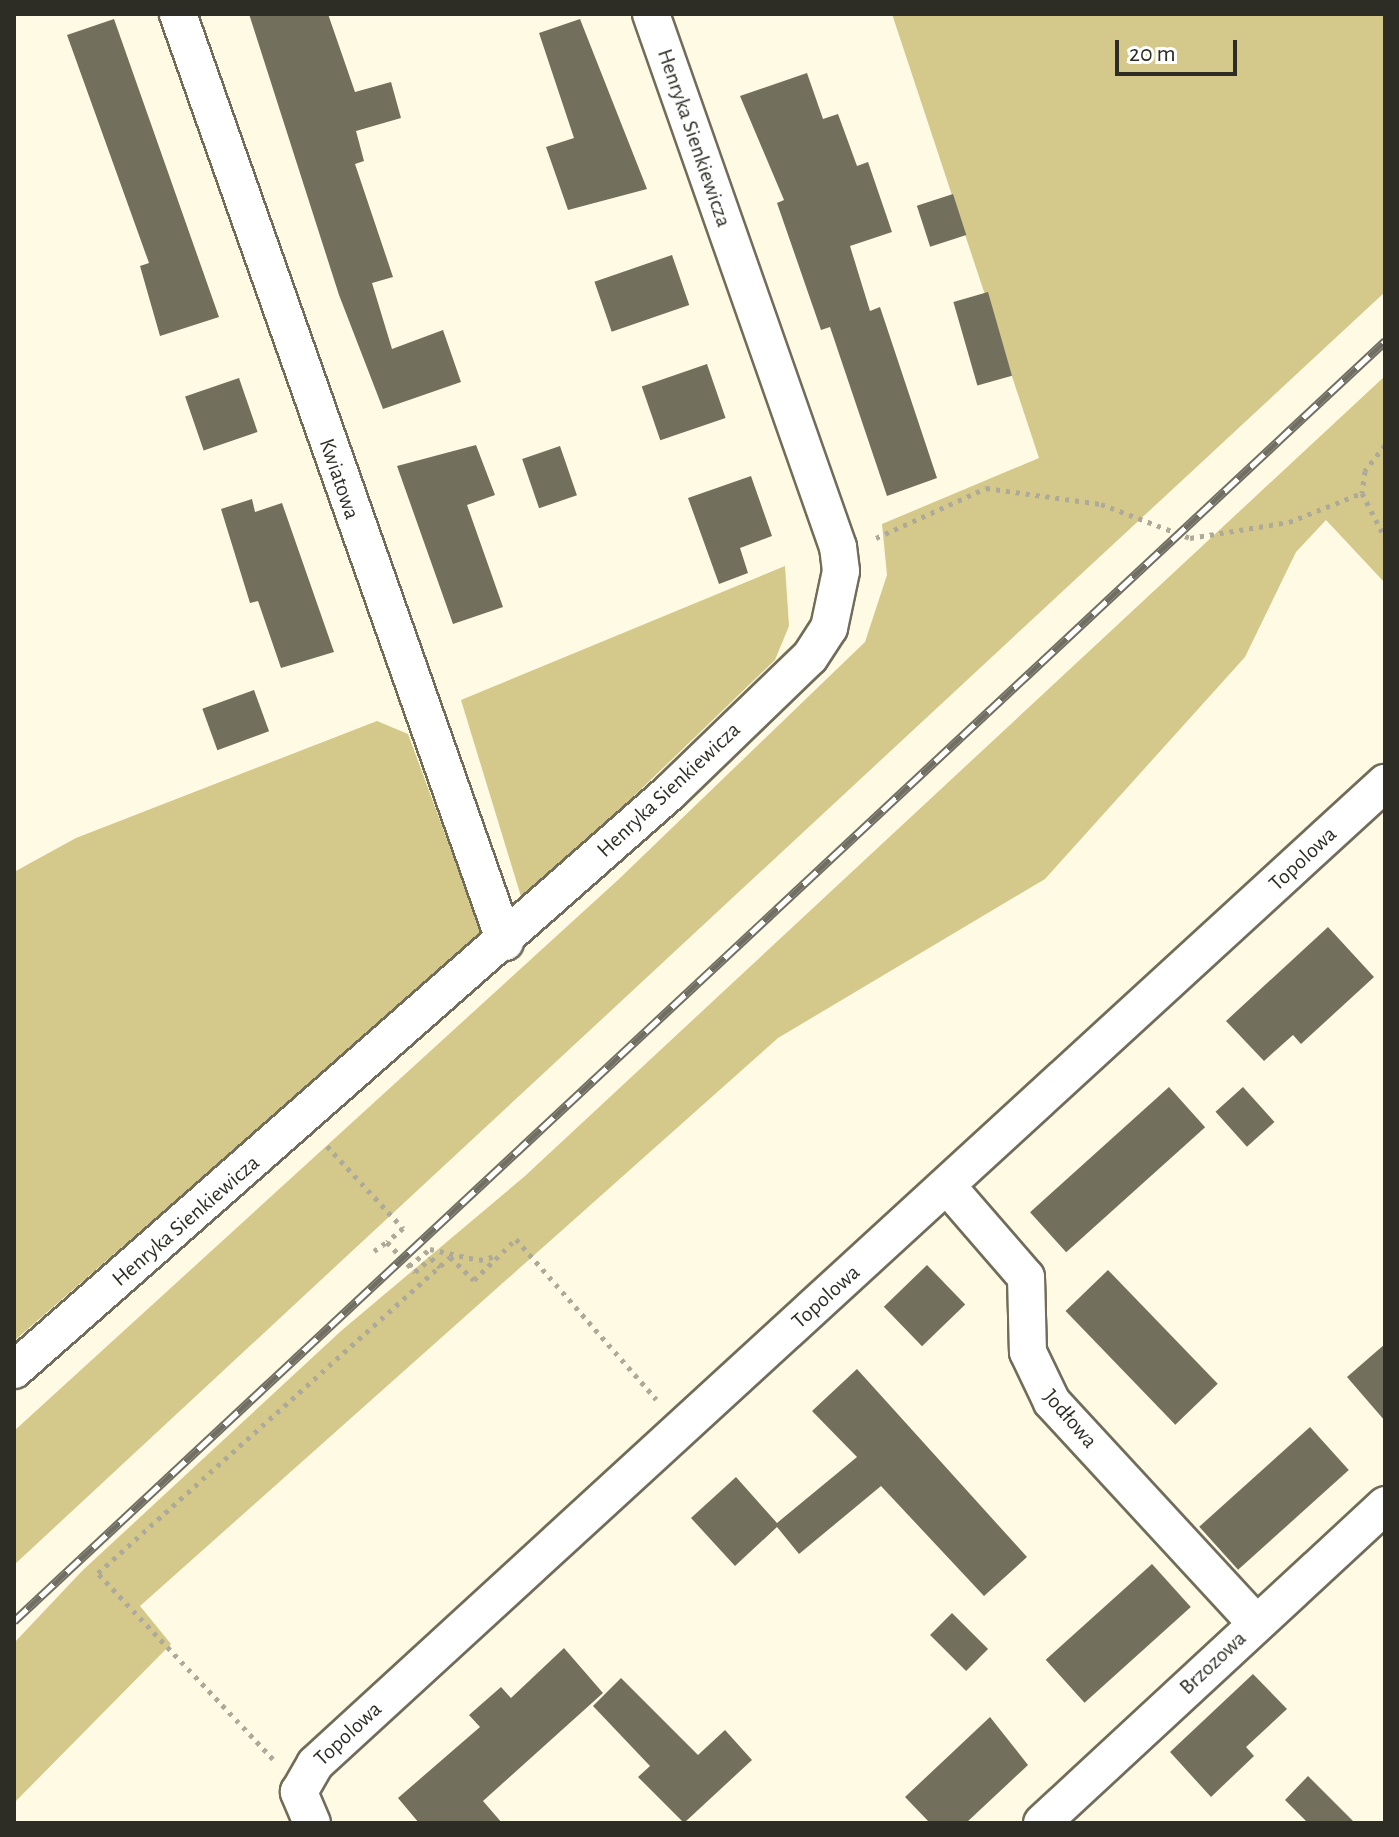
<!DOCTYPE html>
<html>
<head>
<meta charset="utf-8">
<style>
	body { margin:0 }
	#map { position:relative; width:1399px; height:1837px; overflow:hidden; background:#fefae4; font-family:"Alegreya Sans",sans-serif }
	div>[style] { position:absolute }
	.green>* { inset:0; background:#d4c88b }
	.building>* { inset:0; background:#726f5c; transform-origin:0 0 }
	.path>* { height:5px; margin-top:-2.5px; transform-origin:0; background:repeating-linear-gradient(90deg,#adaa9a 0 4px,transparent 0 10px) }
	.roads { filter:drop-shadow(2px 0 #716d5a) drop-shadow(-2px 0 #716d5a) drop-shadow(0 2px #716d5a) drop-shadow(0 -2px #716d5a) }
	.street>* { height:36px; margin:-18px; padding:0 18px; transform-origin:18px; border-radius:18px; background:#fff }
	.rail>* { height:9px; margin-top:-4.5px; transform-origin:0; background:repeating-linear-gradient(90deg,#fff 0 18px,#716f63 0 36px); box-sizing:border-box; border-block:2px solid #716f63 }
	span { translate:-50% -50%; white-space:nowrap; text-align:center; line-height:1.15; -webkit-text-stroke:8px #fff; paint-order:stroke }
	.street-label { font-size:22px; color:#2e2d25 }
	.frame { position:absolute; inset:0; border:16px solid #2e2d25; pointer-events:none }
	.scale { position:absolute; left:1115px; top:40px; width:122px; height:36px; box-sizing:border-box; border:4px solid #2e2d25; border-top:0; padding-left:10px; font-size:24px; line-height:28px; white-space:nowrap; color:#2e2d25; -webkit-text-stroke:6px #fff; paint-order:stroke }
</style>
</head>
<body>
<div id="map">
	<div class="green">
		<div style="clip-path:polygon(892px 14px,1385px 14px,1385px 292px,14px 1565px,14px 1431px,619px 879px,865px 642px,887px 575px,882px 524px,1039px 458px)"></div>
		<div style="clip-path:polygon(1385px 376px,1385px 583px,1326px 520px,1296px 552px,1245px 657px,1045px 879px,778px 1038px,140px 1606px,171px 1644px,14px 1803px,14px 1643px,82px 1571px,341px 1331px,525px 1176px)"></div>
		<div style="clip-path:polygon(785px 566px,789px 626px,775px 660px,523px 903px,461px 700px)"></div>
		<div style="clip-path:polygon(377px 721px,408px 734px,482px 934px,14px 1341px,14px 872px,76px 838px)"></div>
	</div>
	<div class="building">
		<div style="clip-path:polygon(249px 14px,328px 14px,355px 92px,391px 82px,401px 118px,356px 131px,364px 161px,355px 164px,393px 277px,372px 283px,392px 349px,443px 330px,461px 382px,383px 409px,339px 295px)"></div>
		<div style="clip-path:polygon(114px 19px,219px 317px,160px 336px,140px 266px,149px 263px,67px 35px)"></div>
		<div style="clip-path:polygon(580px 19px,647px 189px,568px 210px,546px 147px,574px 138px,539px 33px)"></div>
		<div style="clip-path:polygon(807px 73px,823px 119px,838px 114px,857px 166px,868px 162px,892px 232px,850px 246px,870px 311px,880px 307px,937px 478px,887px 496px,830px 327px,821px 330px,777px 203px,784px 200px,740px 96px)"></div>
		<div style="left:953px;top:194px;width:43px;height:38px;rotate:72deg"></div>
		<div style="left:672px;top:255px;width:53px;height:82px;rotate:71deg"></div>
		<div style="left:988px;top:292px;width:87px;height:36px;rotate:74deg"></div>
		<div style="left:707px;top:364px;width:57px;height:69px;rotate:71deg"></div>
		<div style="left:239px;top:378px;width:57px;height:57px;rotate:71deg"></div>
		<div style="clip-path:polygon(476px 445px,495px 495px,467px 505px,503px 607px,453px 624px,397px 466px)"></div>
		<div style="left:560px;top:446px;width:52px;height:40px;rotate:71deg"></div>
		<div style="clip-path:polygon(751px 476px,772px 536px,740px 548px,748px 573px,719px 584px,688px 498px)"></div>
		<div style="clip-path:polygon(252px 499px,255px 512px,282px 503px,334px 652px,281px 668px,258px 601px,250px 603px,221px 509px)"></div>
		<div style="left:254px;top:690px;width:44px;height:55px;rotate:70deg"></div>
		<div style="clip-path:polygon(1328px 927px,1374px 977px,1301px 1044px,1293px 1035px,1264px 1061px,1226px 1021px)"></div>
		<div style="left:1169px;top:1087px;width:54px;height:187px;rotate:48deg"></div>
		<div style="left:1243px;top:1087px;width:47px;height:37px;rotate:48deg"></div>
		<div style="left:927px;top:1265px;width:55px;height:60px;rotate:46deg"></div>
		<div style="left:1108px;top:1270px;width:158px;height:59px;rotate:46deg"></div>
		<div style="clip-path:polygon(1385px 1344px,1385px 1421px,1347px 1377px)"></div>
		<div style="clip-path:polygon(857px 1369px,1027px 1557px,984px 1596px,881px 1486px,799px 1554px,777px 1527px,735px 1566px,691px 1518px,736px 1477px,777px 1523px,857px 1457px,812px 1411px)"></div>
		<div style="left:1310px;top:1427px;width:58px;height:149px;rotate:48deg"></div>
		<div style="left:1152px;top:1564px;width:58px;height:143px;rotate:48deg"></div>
		<div style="left:952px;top:1613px;width:51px;height:31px;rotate:45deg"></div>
		<div style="clip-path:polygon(564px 1648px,603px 1693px,483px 1801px,502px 1823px,419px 1823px,398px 1798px,480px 1727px,469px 1715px,501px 1687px,511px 1698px)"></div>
		<div style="clip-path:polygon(1253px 1674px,1287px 1709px,1246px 1747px,1254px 1756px,1211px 1797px,1170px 1752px)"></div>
		<div style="clip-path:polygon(621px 1678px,698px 1755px,725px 1730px,752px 1760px,684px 1823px,638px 1777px,650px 1766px,593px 1706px)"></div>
		<div style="clip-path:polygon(990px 1717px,1028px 1765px,966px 1823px,930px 1823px,905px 1797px)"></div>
		<div style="clip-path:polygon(1308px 1776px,1355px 1823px,1308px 1823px,1285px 1800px)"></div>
	</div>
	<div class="path">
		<div style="left:1385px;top:445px;width:33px;rotate:128deg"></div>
		<div style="left:1365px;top:471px;width:22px;rotate:98deg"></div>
		<div style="left:1362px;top:493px;width:51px;rotate:62.9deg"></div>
		<div style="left:876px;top:538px;width:121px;rotate:-24.4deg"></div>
		<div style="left:986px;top:488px;width:116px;rotate:7.9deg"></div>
		<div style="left:1101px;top:504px;width:95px;rotate:20.9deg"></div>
		<div style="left:1190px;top:538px;width:100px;rotate:-9.2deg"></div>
		<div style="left:1289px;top:522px;width:79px;rotate:-21.7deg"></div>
		<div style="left:327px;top:1146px;width:112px;rotate:47.2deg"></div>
		<div style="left:403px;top:1228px;width:21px;rotate:139deg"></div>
		<div style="left:387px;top:1242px;width:41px;rotate:47deg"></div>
		<div style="left:415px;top:1272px;width:21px;rotate:-41deg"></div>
		<div style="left:431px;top:1258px;width:13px;rotate:45deg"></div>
		<div style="left:374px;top:1251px;width:16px;rotate:-35deg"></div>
		<div style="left:409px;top:1266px;width:27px;rotate:-39deg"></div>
		<div style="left:430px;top:1249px;width:50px;rotate:12.7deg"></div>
		<div style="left:479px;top:1260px;width:18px;rotate:-13deg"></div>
		<div style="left:273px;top:1759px;width:255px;rotate:-133.3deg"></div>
		<div style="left:98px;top:1573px;width:473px;rotate:-41.9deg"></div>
		<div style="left:450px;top:1257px;width:33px;rotate:44deg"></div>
		<div style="left:474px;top:1280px;width:59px;rotate:-44.3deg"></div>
		<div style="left:516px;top:1239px;width:213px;rotate:48.8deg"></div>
	</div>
	<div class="roads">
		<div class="street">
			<div style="left:178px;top:14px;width:984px;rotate:70.59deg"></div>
			<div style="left:948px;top:1187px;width:119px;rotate:49.1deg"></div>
			<div style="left:1026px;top:1277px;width:75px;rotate:88.5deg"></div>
			<div style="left:1028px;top:1352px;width:55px;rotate:64.4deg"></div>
			<div style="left:1052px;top:1402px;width:301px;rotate:47.3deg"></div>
			<div style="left:14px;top:1370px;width:874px;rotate:-41.38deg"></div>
			<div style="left:670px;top:792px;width:194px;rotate:-44deg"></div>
			<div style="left:810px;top:657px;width:35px;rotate:-57deg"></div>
			<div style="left:829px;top:628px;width:58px;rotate:-78.1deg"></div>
			<div style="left:841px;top:571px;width:24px;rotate:-97deg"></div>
			<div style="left:838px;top:547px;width:565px;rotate:-109.33deg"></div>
			<div style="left:312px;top:1823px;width:34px;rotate:-113deg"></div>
			<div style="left:299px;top:1792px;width:32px;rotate:-60deg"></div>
			<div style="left:315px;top:1764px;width:1452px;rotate:-42.52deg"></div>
			<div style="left:1042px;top:1823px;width:468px;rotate:-42.8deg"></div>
		</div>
	</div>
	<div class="rail">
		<div style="left:14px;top:1621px;width:1876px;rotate:-43.03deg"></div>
	</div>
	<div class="street-label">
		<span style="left:694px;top:138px;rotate:71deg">Henryka Sienkiewicza</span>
		<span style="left:339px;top:479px;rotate:71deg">Kwiatowa</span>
		<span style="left:669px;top:790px;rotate:-43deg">Henryka Sienkiewicza</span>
		<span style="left:1303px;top:859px;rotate:-43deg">Topolowa</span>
		<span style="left:186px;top:1221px;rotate:-41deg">Henryka Sienkiewicza</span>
		<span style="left:826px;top:1297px;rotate:-42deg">Topolowa</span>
		<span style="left:1070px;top:1419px;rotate:49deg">Jodłowa</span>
		<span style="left:1213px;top:1663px;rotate:-43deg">Brzozowa</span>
		<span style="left:348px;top:1734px;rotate:-43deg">Topolowa</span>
	</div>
	<div class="frame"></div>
	<div class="scale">20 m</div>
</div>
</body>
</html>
